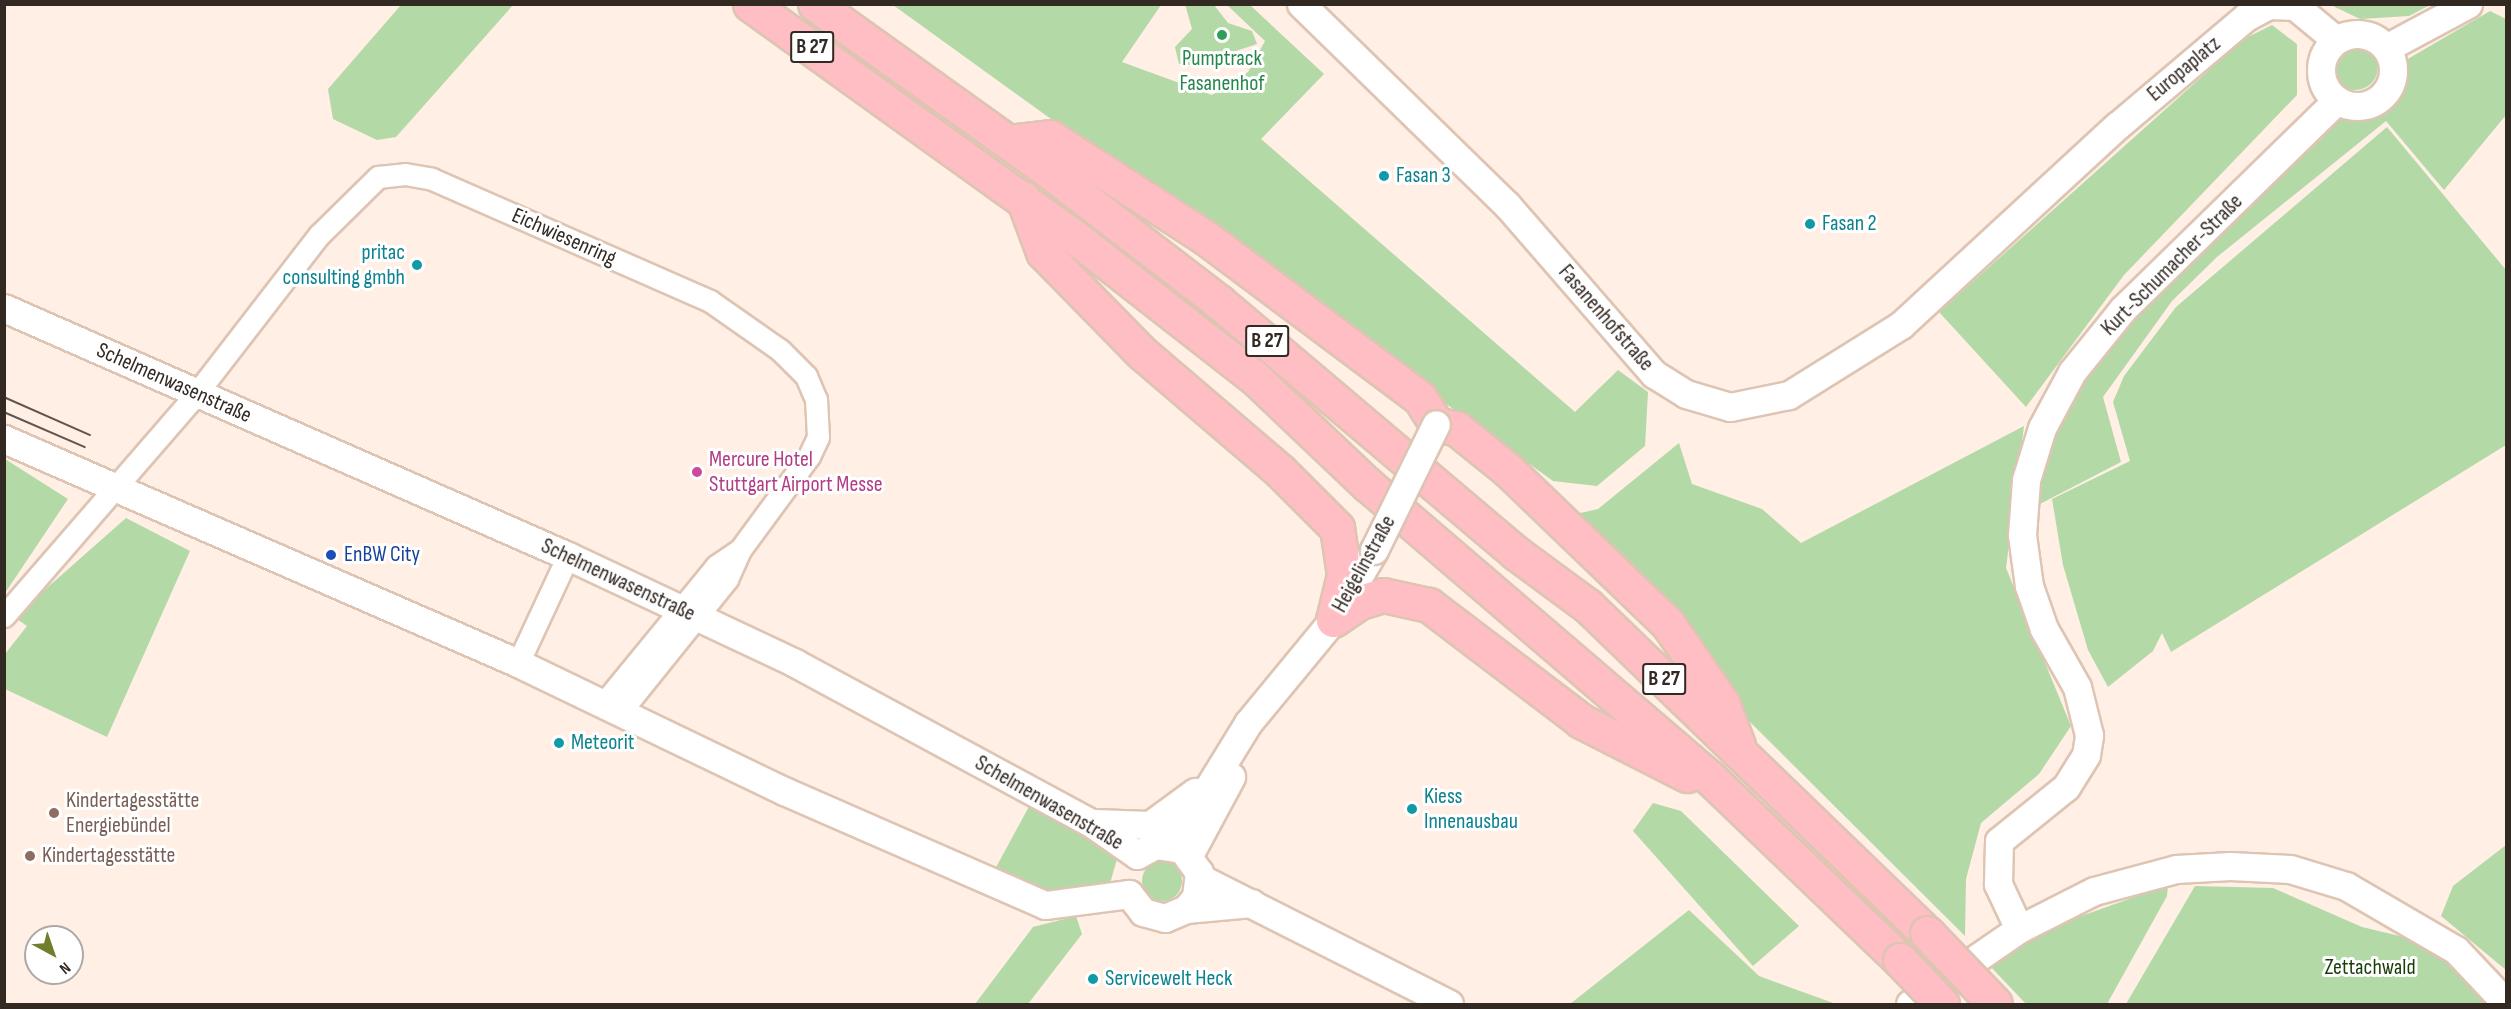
<!DOCTYPE html>
<html>
<head>
<meta charset="utf-8">
<style>
	body { margin:0 }
	#map { position:relative; width:2511px; height:1009px; overflow:hidden; background:#ffefe4; font-family:"Sofia Sans Condensed",sans-serif }
	div>[style] { position:absolute }
	.green>* { inset:0; background:#b3d9a7 }
	.round { border-radius:50% }
	.roads { filter:drop-shadow(2px 0 #dec4b3) drop-shadow(-2px 0 #dec4b3) drop-shadow(0 2px #dec4b3) drop-shadow(0 -2px #dec4b3) }
	.minor>* { height:21px; margin:-10.5px; padding:0 10.5px; transform-origin:10.5px; border-radius:10.5px; background:#fff }
	.tertiary>* { height:27px; margin:-13.5px; padding:0 13.5px; transform-origin:13.5px; border-radius:13.5px; background:#fff }
	.tertiary>.ring { margin:-13.5px; padding:0; box-sizing:content-box; background:none; border:27px solid #fff; border-radius:50% }
	.trunk>* { height:33px; margin:-16.5px; padding:0 16.5px; transform-origin:16.5px; border-radius:16.5px; background:#febec3 }
	.tram>* { height:1.5px; margin:-0.75px; padding:0 0.75px; transform-origin:0.75px; border-radius:0.75px; background:#61564f }
	.bridges { filter:drop-shadow(2px 0 #dec4b3) drop-shadow(-2px 0 #dec4b3) drop-shadow(0 2px #dec4b3) drop-shadow(0 -2px #dec4b3) }
	.tertiary-bridge>* { height:27px; margin:-13.5px; padding:0 13.5px; transform-origin:13.5px; border-radius:13.5px; background:#fff }
	.trunk-bridge>* { height:33px; margin:-16.5px; padding:0 16.5px; transform-origin:16.5px; border-radius:16.5px; background:#febec3 }
	.dots>* { width:16px; height:16px; translate:-50% -50%; box-sizing:border-box; border:3px solid #fff; border-radius:50% }
	span { translate:-50% -50%; white-space:nowrap; text-align:center; line-height:1.15; -webkit-text-stroke:6px #fff; paint-order:stroke }
	.shield-label span { padding:2px 4px; background:#fff; border:2px solid; border-radius:4px; -webkit-text-stroke-width:0 }
	.shield-label { font-size:21px; color:#332923; font-weight:700 }
	.leisure-label { font-size:22px; color:#27864d }
	.street-label { font-size:22px; color:#332923 }
	.culture-label { font-size:22px; color:#0d838f }
	.left { translate:0 -50%; text-align:left }
	.right { translate:-100% -50%; text-align:right }
	.hotel-label { font-size:22px; color:#b23c85 }
	.transit-label { font-size:22px; color:#164399 }
	.education-label { font-size:22px; color:#785e54 }
	.park-label { font-size:22px; color:#183f06 }
	.frame { position:absolute; inset:0; border:6px solid #332923; pointer-events:none }
	.north { position:absolute; left:24px; top:925px; width:60px; height:60px; box-sizing:border-box; background:#fff; border:2px solid #ada9a7; border-radius:50%; rotate:140deg; font-size:16px; font-weight:700; line-height:24px; text-align:center; color:#332923 }
	.north::after { content:''; display:block; margin:auto; width:21px; height:27px; background:#717e2c; clip-path:polygon(50% 0,100% 100%,50% 72%,0 100%) }
</style>
</head>
<body>
<div id="map">
	<div class="green">
		<div style="clip-path:polygon(1185px 4px,1214px 5px,1228px 23px,1252px 31px,1257px 44px,1194px 65px,1179px 64px,1175px 47px,1192px 29px)"></div>
		<div style="clip-path:polygon(401px 5px,513px 5px,396px 137px,377px 140px,333px 119px,328px 89px)"></div>
		<div style="clip-path:polygon(893px 5px,1161px 5px,1122px 62px,1212px 95px,1248px 72px,1265px 41px,1227px 5px,1250px 5px,1324px 74px,1261px 139px,1575px 412px,1618px 370px,1648px 392px,1645px 446px,1597px 486px,1553px 481px)"></div>
		<div style="clip-path:polygon(2430px 5px,2409px 16px,2360px 19px,2333px 6px)"></div>
		<div style="clip-path:polygon(2490px 11px,2506px 19px,2506px 115px,2444px 190px,2386px 121px,2217px 257px,2172px 301px,2103px 397px,2121px 462px,2036px 506px,2050px 437px,2082px 375px,2125px 320px,2341px 116px,2358px 117px,2389px 99px,2406px 60px)"></div>
		<div style="clip-path:polygon(2272px 25px,2297px 44px,2297px 95px,2124px 275px,2026px 407px,1939px 312px,2244px 39px)"></div>
		<div class="round" style="left:2332px;top:44px;width:46px;height:46px"></div>
		<div style="clip-path:polygon(2387px 127px,2506px 270px,2506px 445px,2171px 652px,2162px 633px,2153px 651px,2108px 687px,2088px 650px,2063px 565px,2052px 499px,2130px 461px,2113px 402px,2124px 376px,2176px 307px)"></div>
		<div style="clip-path:polygon(2024px 426px,2006px 568px,2071px 726px,2039px 774px,1981px 823px,1966px 879px,1965px 936px,1746px 718px,1677px 618px,1576px 514px,1598px 509px,1679px 443px,1692px 484px,1762px 509px,1801px 543px)"></div>
		<div style="clip-path:polygon(5px 459px,68px 499px,5px 593px)"></div>
		<div style="clip-path:polygon(126px 518px,190px 551px,107px 737px,5px 689px,5px 654px,27px 626px,14px 617px)"></div>
		<div style="clip-path:polygon(1032px 801px,1119px 852px,1109px 887px,1059px 895px,994px 871px)"></div>
		<div style="clip-path:polygon(1653px 803px,1681px 811px,1799px 926px,1753px 966px,1633px 831px)"></div>
		<div style="clip-path:polygon(2506px 845px,2506px 970px,2441px 916px,2453px 886px)"></div>
		<div class="round" style="left:1142px;top:861px;width:40px;height:40px"></div>
		<div style="clip-path:polygon(2168px 885px,2167px 896px,2107px 1004px,2026px 1004px,1990px 966px,2045px 929px)"></div>
		<div style="clip-path:polygon(2195px 886px,2273px 888px,2362px 927px,2429px 943px,2494px 1004px,2126px 1004px)"></div>
		<div style="clip-path:polygon(1689px 910px,1759px 976px,1836px 1004px,1570px 1004px)"></div>
		<div style="clip-path:polygon(1076px 916px,1082px 934px,1028px 1004px,975px 1004px,1033px 927px)"></div>
	</div>
	<div class="roads">
		<div class="minor">
			<div style="left:4px;top:616px;width:294px;rotate:-49.1deg"></div>
			<div style="left:196px;top:394px;width:201px;rotate:-52.3deg"></div>
			<div style="left:319px;top:235px;width:83px;rotate:-44.5deg"></div>
			<div style="left:378px;top:177px;width:27px;rotate:-6deg"></div>
			<div style="left:405px;top:174px;width:27px;rotate:10deg"></div>
			<div style="left:432px;top:179px;width:304px;rotate:23.7deg"></div>
			<div style="left:710px;top:301px;width:85px;rotate:35deg"></div>
			<div style="left:780px;top:350px;width:37px;rotate:45deg"></div>
			<div style="left:806px;top:376px;width:25px;rotate:67deg"></div>
			<div style="left:816px;top:399px;width:38px;rotate:87deg"></div>
			<div style="left:818px;top:437px;width:21px;rotate:115deg"></div>
			<div style="left:809px;top:456px;width:117px;rotate:126.3deg"></div>
			<div style="left:740px;top:550px;width:32px;rotate:114deg"></div>
			<div style="left:727px;top:579px;width:169px;rotate:128.8deg"></div>
			<div style="left:518px;top:663px;width:118px;rotate:-65deg"></div>
			<div style="left:604px;top:703px;width:177px;rotate:-50.7deg"></div>
			<div style="left:716px;top:566px;width:29px;rotate:-34deg"></div>
		</div>
		<div class="tertiary">
			<div style="left:1301px;top:4px;width:288px;rotate:44.3deg"></div>
			<div style="left:1507px;top:205px;width:224px;rotate:49deg"></div>
			<div style="left:1654px;top:374px;width:38px;rotate:32deg"></div>
			<div style="left:1686px;top:394px;width:46px;rotate:16.5deg"></div>
			<div style="left:1730px;top:407px;width:60px;rotate:-11.5deg"></div>
			<div style="left:1789px;top:395px;width:132px;rotate:-32deg"></div>
			<div style="left:1901px;top:325px;width:294px;rotate:-42.7deg"></div>
			<div style="left:2117px;top:126px;width:169px;rotate:-40.2deg"></div>
			<div style="left:2246px;top:17px;width:26px;rotate:-28deg"></div>
			<div style="left:2269px;top:5px;width:26px;rotate:2deg"></div>
			<div style="left:2295px;top:6px;width:53px;rotate:39.7deg"></div>
			<div class="ring" style="left:2321px;top:34px;width:45px;height:45px"></div>
			<div style="left:2386px;top:48px;width:93px;rotate:-28.2deg"></div>
			<div style="left:4px;top:308px;width:616px;rotate:23.74deg"></div>
			<div style="left:568px;top:556px;width:251px;rotate:25.2deg"></div>
			<div style="left:795px;top:663px;width:336px;rotate:28.4deg"></div>
			<div style="left:1091px;top:823px;width:56px;rotate:34.8deg"></div>
			<div style="left:1137px;top:855px;width:21px;rotate:-29deg"></div>
			<div style="left:1155px;top:845px;width:27px;rotate:8deg"></div>
			<div style="left:1182px;top:849px;width:29px;rotate:54deg"></div>
			<div style="left:1199px;top:872px;width:25px;rotate:97deg"></div>
			<div style="left:1196px;top:897px;width:16px;rotate:130deg"></div>
			<div style="left:1186px;top:909px;width:23px;rotate:157deg"></div>
			<div style="left:1165px;top:918px;width:23px;rotate:-165deg"></div>
			<div style="left:1143px;top:912px;width:23px;rotate:-128deg"></div>
			<div style="left:1129px;top:894px;width:85px;rotate:172.5deg"></div>
			<div style="left:1045px;top:905px;width:285px;rotate:-156.4deg"></div>
			<div style="left:784px;top:791px;width:295px;rotate:-154.3deg"></div>
			<div style="left:518px;top:663px;width:561px;rotate:-156.45deg"></div>
			<div style="left:1095px;top:823px;width:55px;rotate:2.1deg"></div>
			<div style="left:1150px;top:825px;width:56px;rotate:-36.3deg"></div>
			<div style="left:1166px;top:844px;width:34px;rotate:-47deg"></div>
			<div style="left:1189px;top:819px;width:113px;rotate:-58.4deg"></div>
			<div style="left:1248px;top:723px;width:134px;rotate:-50.5deg"></div>
			<div style="left:1333px;top:620px;width:81px;rotate:-59.6deg"></div>
			<div style="left:1189px;top:855px;width:89px;rotate:-61.7deg"></div>
			<div style="left:1200px;top:878px;width:279px;rotate:26.8deg"></div>
			<div style="left:1186px;top:909px;width:66px;rotate:-5.2deg"></div>
			<div style="left:2019px;top:929px;width:50px;rotate:-115deg"></div>
			<div style="left:1998px;top:884px;width:43px;rotate:-88.7deg"></div>
			<div style="left:1999px;top:841px;width:86px;rotate:-38.9deg"></div>
			<div style="left:2066px;top:787px;width:38px;rotate:-58deg"></div>
			<div style="left:2086px;top:755px;width:20px;rotate:-81deg"></div>
			<div style="left:2089px;top:735px;width:49px;rotate:-104deg"></div>
			<div style="left:2077px;top:687px;width:67px;rotate:-119.6deg"></div>
			<div style="left:2044px;top:629px;width:46px;rotate:-109.2deg"></div>
			<div style="left:2029px;top:586px;width:51px;rotate:-97.8deg"></div>
			<div style="left:2022px;top:535px;width:55px;rotate:-85.8deg"></div>
			<div style="left:2026px;top:480px;width:54px;rotate:-72.9deg"></div>
			<div style="left:2042px;top:428px;width:64px;rotate:-61.8deg"></div>
			<div style="left:2072px;top:372px;width:81px;rotate:-51deg"></div>
			<div style="left:2123px;top:309px;width:299px;rotate:-44.3deg"></div>
			<div style="left:1910px;top:1004px;width:132px;rotate:-34.5deg"></div>
			<div style="left:2019px;top:929px;width:84px;rotate:-26.9deg"></div>
			<div style="left:2094px;top:891px;width:85px;rotate:-15deg"></div>
			<div style="left:2176px;top:869px;width:54px;rotate:-3.2deg"></div>
			<div style="left:2230px;top:866px;width:60px;rotate:2.9deg"></div>
			<div style="left:2290px;top:869px;width:59px;rotate:16.9deg"></div>
			<div style="left:2346px;top:886px;width:127px;rotate:30.2deg"></div>
			<div style="left:2456px;top:950px;width:73px;rotate:46.7deg"></div>
		</div>
		<div class="trunk">
			<div style="left:750px;top:4px;width:396px;rotate:35.7deg"></div>
			<div style="left:1072px;top:235px;width:231px;rotate:38deg"></div>
			<div style="left:1254px;top:377px;width:157px;rotate:43.5deg"></div>
			<div style="left:1368px;top:485px;width:450px;rotate:40.6deg"></div>
			<div style="left:1710px;top:778px;width:263px;rotate:43.8deg"></div>
			<div style="left:815px;top:4px;width:285px;rotate:35.6deg"></div>
			<div style="left:1047px;top:170px;width:217px;rotate:37.5deg"></div>
			<div style="left:1219px;top:302px;width:389px;rotate:40.2deg"></div>
			<div style="left:1516px;top:553px;width:89px;rotate:36.4deg"></div>
			<div style="left:1588px;top:606px;width:471px;rotate:44deg"></div>
			<div style="left:1009px;top:142px;width:41px;rotate:-7deg"></div>
			<div style="left:1050px;top:137px;width:186px;rotate:32.9deg"></div>
			<div style="left:1206px;top:238px;width:267px;rotate:36.8deg"></div>
			<div style="left:1420px;top:398px;width:31px;rotate:58deg"></div>
			<div style="left:1436px;top:424px;width:22px;rotate:13deg"></div>
			<div style="left:1457px;top:429px;width:65px;rotate:38.8deg"></div>
			<div style="left:1508px;top:470px;width:222px;rotate:43.9deg"></div>
			<div style="left:1668px;top:624px;width:96px;rotate:55.6deg"></div>
			<div style="left:1722px;top:703px;width:45px;rotate:69.1deg"></div>
			<div style="left:1023px;top:198px;width:58px;rotate:69.7deg"></div>
			<div style="left:1043px;top:252px;width:141px;rotate:45.6deg"></div>
			<div style="left:1142px;top:353px;width:182px;rotate:40.5deg"></div>
			<div style="left:1280px;top:471px;width:81px;rotate:45deg"></div>
			<div style="left:1337px;top:528px;width:48px;rotate:81.5deg"></div>
			<div style="left:1344px;top:575px;width:46px;rotate:103.7deg"></div>
			<div style="left:1333px;top:620px;width:32px;rotate:-34deg"></div>
			<div style="left:1360px;top:602px;width:24px;rotate:-17deg"></div>
			<div style="left:1383px;top:595px;width:47px;rotate:12.3deg"></div>
			<div style="left:1429px;top:605px;width:191px;rotate:37.3deg"></div>
			<div style="left:1581px;top:721px;width:119px;rotate:27deg"></div>
		</div>
	</div>
	<div class="tram">
		<div style="left:4px;top:397px;width:94px;rotate:23.8deg"></div>
		<div style="left:4px;top:412px;width:88px;rotate:23.4deg"></div>
	</div>
	<div class="bridges">
		<div class="tertiary-bridge">
			<div style="left:1374px;top:550px;width:140px;rotate:-63.8deg"></div>
		</div>
		<div class="trunk-bridge">
			<div style="left:1927px;top:933px;width:98px;rotate:46.2deg"></div>
			<div style="left:1900px;top:960px;width:61px;rotate:46.3deg"></div>
		</div>
	</div>
	<div class="dots">
		<div style="left:1222px;top:35px;background:#2e9e5b"></div>
		<div style="left:1384px;top:176px;background:#0f9aa8"></div>
		<div style="left:1810px;top:224px;background:#0f9aa8"></div>
		<div style="left:417px;top:265px;background:#0f9aa8"></div>
		<div style="left:697px;top:472px;background:#d1479c"></div>
		<div style="left:331px;top:555px;background:#1a4fb4"></div>
		<div style="left:559px;top:743px;background:#0f9aa8"></div>
		<div style="left:1412px;top:809px;background:#0f9aa8"></div>
		<div style="left:54px;top:813px;background:#8d6e63"></div>
		<div style="left:30px;top:856px;background:#8d6e63"></div>
		<div style="left:1093px;top:979px;background:#0f9aa8"></div>
	</div>
	<div class="shield-label">
		<span style="left:812px;top:47px">B 27</span>
		<span style="left:1267px;top:341px">B 27</span>
		<span style="left:1664px;top:679px">B 27</span>
	</div>
	<div class="leisure-label">
		<span style="left:1222px;top:71px">Pumptrack<br>Fasanenhof</span>
	</div>
	<div class="street-label">
		<span style="left:2184px;top:69px;rotate:-40deg">Europaplatz</span>
		<span style="left:564px;top:237px;rotate:24deg">Eichwiesenring</span>
		<span style="left:2172px;top:265px;rotate:-45deg">Kurt-Schumacher-Straße</span>
		<span style="left:1606px;top:318px;rotate:49deg">Fasanenhofstraße</span>
		<span style="left:174px;top:383px;rotate:24deg">Schelmenwasenstraße</span>
		<span style="left:1364px;top:564px;rotate:-61deg">Heigelinstraße</span>
		<span style="left:618px;top:580px;rotate:25deg">Schelmenwasenstraße</span>
		<span style="left:1049px;top:803px;rotate:30deg">Schelmenwasenstraße</span>
	</div>
	<div class="culture-label">
		<span class="left" style="left:1396px;top:176px">Fasan 3</span>
		<span class="left" style="left:1822px;top:224px">Fasan 2</span>
		<span class="right" style="left:405px;top:265px">pritac<br>consulting gmbh</span>
		<span class="left" style="left:571px;top:743px">Meteorit</span>
		<span class="left" style="left:1424px;top:809px">Kiess<br>Innenausbau</span>
		<span class="left" style="left:1105px;top:979px">Servicewelt Heck</span>
	</div>
	<div class="hotel-label">
		<span class="left" style="left:709px;top:472px">Mercure Hotel<br>Stuttgart Airport Messe</span>
	</div>
	<div class="transit-label">
		<span class="left" style="left:344px;top:555px">EnBW City</span>
	</div>
	<div class="education-label">
		<span class="left" style="left:66px;top:813px">Kindertagesstätte<br>Energiebündel</span>
		<span class="left" style="left:42px;top:856px">Kindertagesstätte</span>
	</div>
	<div class="park-label">
		<span style="left:2370px;top:968px">Zettachwald</span>
	</div>
	<div class="frame"></div>
	<div class="north">N</div>
</div>
</body>
</html>
